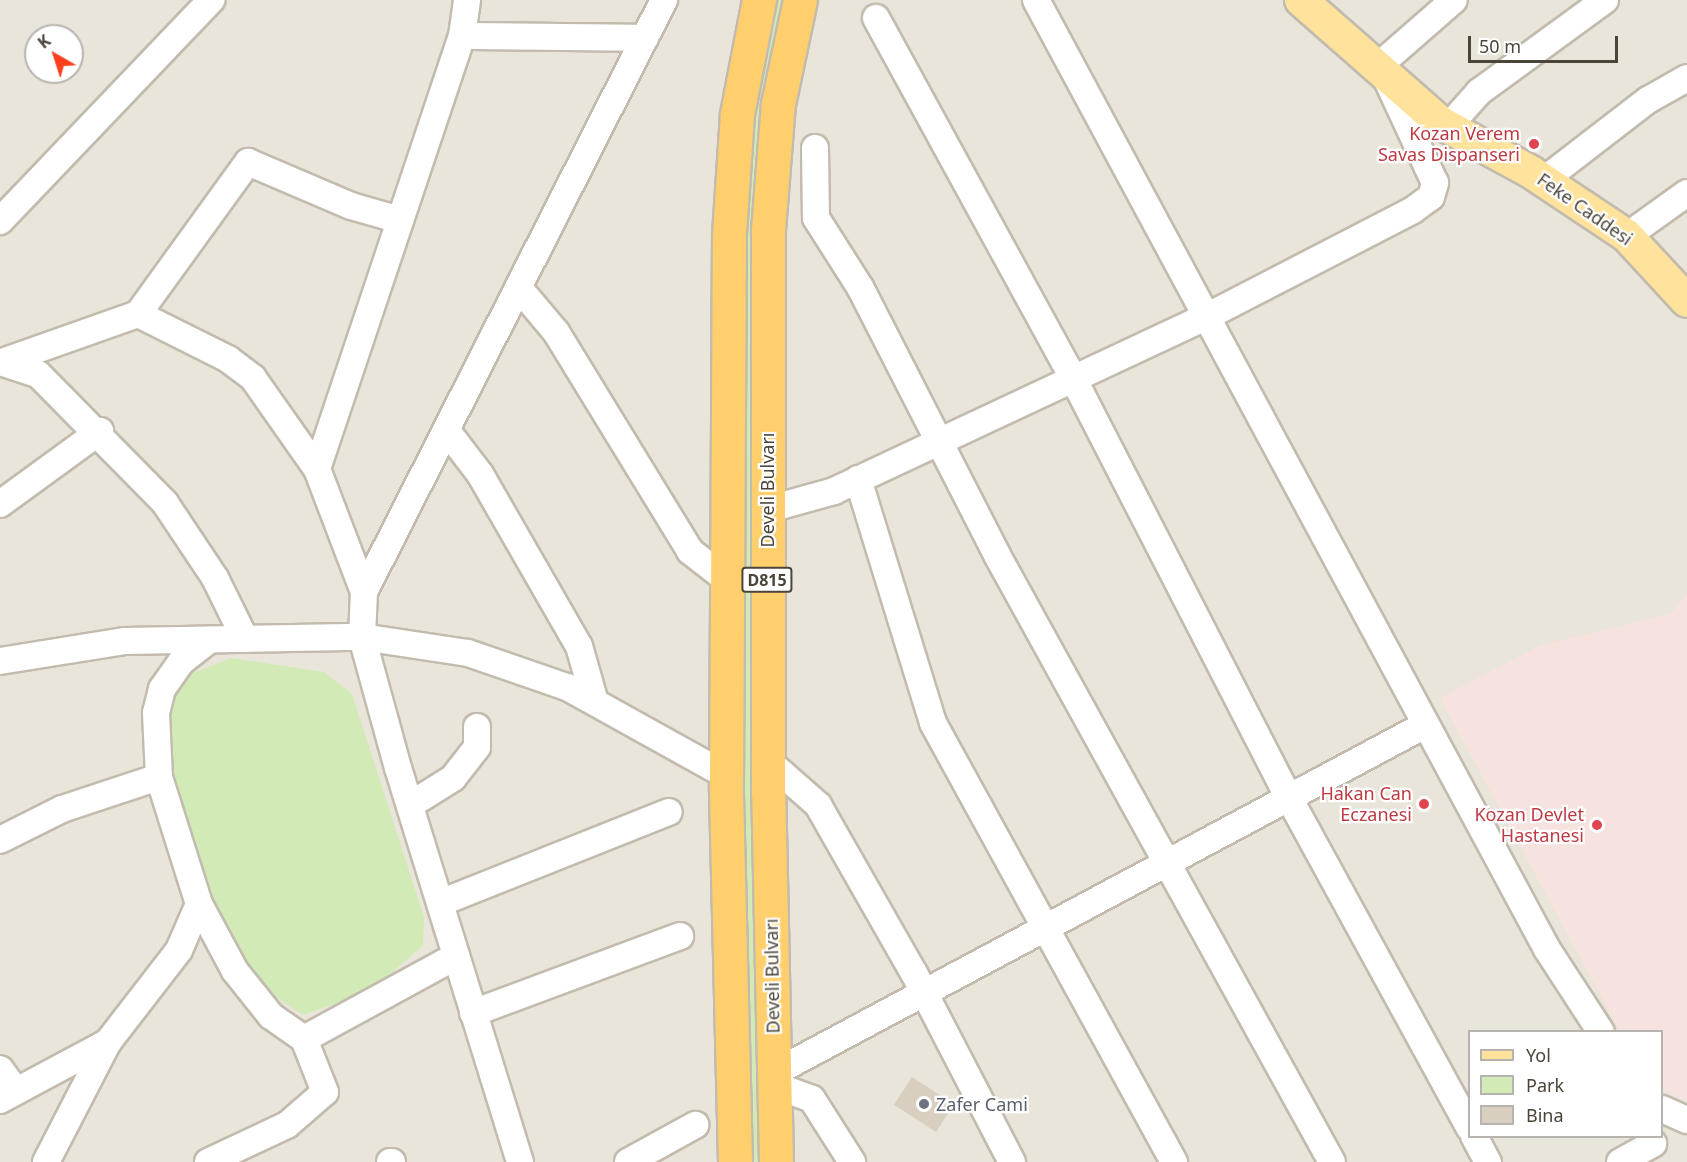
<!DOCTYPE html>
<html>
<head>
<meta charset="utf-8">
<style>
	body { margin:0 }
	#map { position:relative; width:1687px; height:1162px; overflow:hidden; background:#f6f3ec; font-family:"Noto Sans",sans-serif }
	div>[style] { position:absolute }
	.residential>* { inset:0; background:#eae5da }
	.medical>* { inset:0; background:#f6e3e0 }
	.green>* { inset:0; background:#d2eab5 }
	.building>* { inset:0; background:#d8cfc1; transform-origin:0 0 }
	.roads { filter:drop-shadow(2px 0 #c2bbae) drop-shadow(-2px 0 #c2bbae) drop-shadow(0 2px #c2bbae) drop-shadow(0 -2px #c2bbae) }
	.minor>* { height:26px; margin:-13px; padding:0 13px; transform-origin:13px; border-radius:13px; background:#fff }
	.major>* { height:32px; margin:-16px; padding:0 16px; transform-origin:16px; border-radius:16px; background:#ffe39c }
	.highway>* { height:33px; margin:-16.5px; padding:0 16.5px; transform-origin:16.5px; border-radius:16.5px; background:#ffcf6e }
	.dots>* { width:16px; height:16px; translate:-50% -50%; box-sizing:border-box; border:3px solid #fff; border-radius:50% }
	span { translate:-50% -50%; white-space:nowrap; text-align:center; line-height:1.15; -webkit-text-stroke:4.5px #fff; paint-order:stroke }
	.shield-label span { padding:2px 4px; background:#fff; border:2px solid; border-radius:4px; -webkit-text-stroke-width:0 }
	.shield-label { font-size:16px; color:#4b4439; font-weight:700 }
	.health-label { font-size:18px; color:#be3a42 }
	.right { translate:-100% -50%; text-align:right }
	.street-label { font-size:18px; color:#4b4439 }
	.worship-label { font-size:18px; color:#5b616d }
	.left { translate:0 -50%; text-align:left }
	.legend { position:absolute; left:1468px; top:1030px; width:195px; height:108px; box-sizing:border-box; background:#fff; border:2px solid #b7b4b0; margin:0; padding:8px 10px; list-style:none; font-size:18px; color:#4b4439 }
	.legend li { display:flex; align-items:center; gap:12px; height:30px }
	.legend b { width:30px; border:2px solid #b7b4b0 }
	.north { position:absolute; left:24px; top:24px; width:60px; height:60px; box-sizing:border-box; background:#fff; border:2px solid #b7b4b0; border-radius:50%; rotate:321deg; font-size:16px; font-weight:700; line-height:24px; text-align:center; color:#4b4439 }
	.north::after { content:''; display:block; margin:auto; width:21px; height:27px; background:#fc3f1d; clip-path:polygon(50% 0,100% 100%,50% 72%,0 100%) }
	.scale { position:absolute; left:1468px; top:36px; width:150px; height:27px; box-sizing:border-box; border:3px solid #4b4439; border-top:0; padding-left:8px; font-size:18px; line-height:21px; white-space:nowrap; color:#4b4439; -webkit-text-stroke:4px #fff; paint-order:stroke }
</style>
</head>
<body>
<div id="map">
	<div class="residential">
		<div style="clip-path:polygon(evenodd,0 0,1687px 0,1687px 1162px,0 1162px,0 0,36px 36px,72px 36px,72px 72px,36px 72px,36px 36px,0 0,1470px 1032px,1662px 1032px,1662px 1136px,1470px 1136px,1470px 1032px)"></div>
	</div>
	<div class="medical">
		<div style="clip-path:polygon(1687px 594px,1687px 1101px,1662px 1089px,1662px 1032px,1620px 1031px,1440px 698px,1541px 645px,1670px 614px)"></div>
	</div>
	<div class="green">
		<div style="clip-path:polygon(771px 0,786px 0,761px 1162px,748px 1162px,741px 848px,744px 165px)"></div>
		<div style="clip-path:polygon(231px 658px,324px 672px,352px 694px,424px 917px,423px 946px,368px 992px,303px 1015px,270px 993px,221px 927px,189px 841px,173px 775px,167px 743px,170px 698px,181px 678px)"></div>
	</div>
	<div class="building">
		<div style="left:912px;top:1077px;width:50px;height:33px;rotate:33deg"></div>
	</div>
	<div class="roads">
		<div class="minor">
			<div style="left:1036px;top:0;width:1078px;rotate:61.7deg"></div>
			<div style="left:1547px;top:949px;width:99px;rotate:57deg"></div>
			<div style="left:876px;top:18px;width:410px;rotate:61.3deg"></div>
			<div style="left:1073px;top:378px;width:472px;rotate:62.8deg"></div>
			<div style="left:1289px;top:798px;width:376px;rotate:61.3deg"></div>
			<div style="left:462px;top:36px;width:183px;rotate:0.6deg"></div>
			<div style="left:1376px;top:68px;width:103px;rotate:-41.1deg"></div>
			<div style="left:1448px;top:127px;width:47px;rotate:-48.5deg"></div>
			<div style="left:1479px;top:92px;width:156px;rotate:-36.1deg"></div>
			<div style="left:815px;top:148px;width:70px;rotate:89.2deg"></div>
			<div style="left:816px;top:218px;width:82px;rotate:57.5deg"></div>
			<div style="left:860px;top:287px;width:301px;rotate:62.9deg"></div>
			<div style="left:997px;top:555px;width:693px;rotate:61.11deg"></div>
			<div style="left:1544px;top:180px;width:131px;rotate:-37.6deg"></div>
			<div style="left:1648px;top:100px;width:45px;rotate:-29.4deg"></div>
			<div style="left:0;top:221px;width:306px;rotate:-46.3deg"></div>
			<div style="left:1627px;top:236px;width:74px;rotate:-35.6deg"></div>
			<div style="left:519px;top:288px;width:57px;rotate:49.9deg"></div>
			<div style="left:556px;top:332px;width:257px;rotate:58.5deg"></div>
			<div style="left:690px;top:551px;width:47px;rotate:38.1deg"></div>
			<div style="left:138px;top:314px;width:101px;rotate:26.6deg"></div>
			<div style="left:228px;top:359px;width:31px;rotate:37deg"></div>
			<div style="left:253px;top:378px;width:111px;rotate:54.9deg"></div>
			<div style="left:5px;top:361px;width:141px;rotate:-19.5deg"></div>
			<div style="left:138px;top:314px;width:188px;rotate:-54.1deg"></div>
			<div style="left:248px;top:162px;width:112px;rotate:23.1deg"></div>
			<div style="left:351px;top:206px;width:51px;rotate:15.9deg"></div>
			<div style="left:0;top:362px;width:40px;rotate:18deg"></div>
			<div style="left:38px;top:374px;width:181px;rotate:45.4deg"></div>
			<div style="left:165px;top:503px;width:90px;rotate:56.3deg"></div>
			<div style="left:215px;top:578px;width:68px;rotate:63.8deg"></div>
			<div style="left:447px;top:431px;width:54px;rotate:52.5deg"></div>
			<div style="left:480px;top:474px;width:198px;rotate:60.1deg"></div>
			<div style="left:579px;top:646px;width:58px;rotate:74.1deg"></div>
			<div style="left:858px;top:479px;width:255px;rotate:72.9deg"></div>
			<div style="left:933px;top:723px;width:501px;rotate:61.23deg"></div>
			<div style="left:0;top:504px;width:124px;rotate:-36.1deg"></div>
			<div style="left:766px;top:510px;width:71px;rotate:-15.6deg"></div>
			<div style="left:834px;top:491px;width:411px;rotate:-25.1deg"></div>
			<div style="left:1206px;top:317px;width:233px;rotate:-27.3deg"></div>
			<div style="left:1413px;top:210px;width:22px;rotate:-36deg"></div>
			<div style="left:1431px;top:197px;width:15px;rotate:-74deg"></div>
			<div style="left:1435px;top:183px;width:116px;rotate:-115deg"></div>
			<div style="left:364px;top:592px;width:132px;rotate:-110.9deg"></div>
			<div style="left:317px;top:469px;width:457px;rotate:-71.5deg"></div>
			<div style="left:462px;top:36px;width:36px;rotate:-82deg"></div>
			<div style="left:0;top:661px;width:127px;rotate:-9.1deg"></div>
			<div style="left:125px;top:641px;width:237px;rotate:-1deg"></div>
			<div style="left:362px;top:637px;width:107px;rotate:8.6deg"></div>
			<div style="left:468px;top:653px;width:105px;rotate:19deg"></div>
			<div style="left:567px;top:687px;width:182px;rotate:29deg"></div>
			<div style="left:768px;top:761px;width:67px;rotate:41.3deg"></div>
			<div style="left:818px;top:805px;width:193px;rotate:60.3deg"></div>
			<div style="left:914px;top:973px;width:213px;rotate:62.6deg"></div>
			<div style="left:410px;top:805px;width:51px;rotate:-32.1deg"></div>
			<div style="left:453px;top:778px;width:39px;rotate:-52deg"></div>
			<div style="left:477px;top:747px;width:20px;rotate:-90deg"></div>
			<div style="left:0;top:840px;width:69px;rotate:-26.6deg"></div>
			<div style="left:62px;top:809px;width:102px;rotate:-18.3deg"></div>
			<div style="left:440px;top:903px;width:246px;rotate:-21.7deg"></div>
			<div style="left:473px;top:1013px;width:221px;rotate:-20.4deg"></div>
			<div style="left:304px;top:1039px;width:173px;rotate:-28.6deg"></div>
			<div style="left:0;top:1069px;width:27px;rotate:54deg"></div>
			<div style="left:774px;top:1073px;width:738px;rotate:-28.13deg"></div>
			<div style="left:774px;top:1085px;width:40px;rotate:20.2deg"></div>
			<div style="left:812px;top:1099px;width:75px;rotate:57.6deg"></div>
			<div style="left:0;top:1100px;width:123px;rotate:-28.2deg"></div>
			<div style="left:1662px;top:1109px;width:27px;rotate:24deg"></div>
			<div style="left:1474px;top:1136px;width:30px;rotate:62deg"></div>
			<div style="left:46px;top:1162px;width:135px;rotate:-62.7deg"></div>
			<div style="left:108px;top:1042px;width:116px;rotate:-52.3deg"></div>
			<div style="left:179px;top:950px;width:50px;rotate:-66.5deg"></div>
			<div style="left:208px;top:1162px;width:87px;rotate:-25.1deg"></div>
			<div style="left:287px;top:1125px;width:50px;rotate:-41deg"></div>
			<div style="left:325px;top:1092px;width:57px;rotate:-111.6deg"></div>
			<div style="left:304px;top:1039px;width:40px;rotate:-145.1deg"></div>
			<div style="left:271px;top:1016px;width:58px;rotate:-128.7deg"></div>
			<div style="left:235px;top:971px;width:76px;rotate:-118.2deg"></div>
			<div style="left:199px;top:904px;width:133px;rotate:-107.5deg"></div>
			<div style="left:159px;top:777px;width:64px;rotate:-92.7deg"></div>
			<div style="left:156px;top:713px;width:25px;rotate:-76deg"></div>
			<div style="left:162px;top:689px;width:33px;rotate:-55deg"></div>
			<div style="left:181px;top:662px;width:36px;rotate:-38deg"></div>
			<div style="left:390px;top:1162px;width:2px"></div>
			<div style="left:520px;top:1162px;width:412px;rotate:-107.2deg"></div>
			<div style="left:398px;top:768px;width:136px;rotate:-105.4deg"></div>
			<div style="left:362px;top:637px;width:45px;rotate:-87.5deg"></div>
			<div style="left:364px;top:592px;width:664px;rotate:-63.13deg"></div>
			<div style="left:628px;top:1162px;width:77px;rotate:-28.9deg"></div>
			<div style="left:1620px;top:1162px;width:38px;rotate:-29deg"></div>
		</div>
		<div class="major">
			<div style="left:1301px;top:0;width:186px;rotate:41.3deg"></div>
			<div style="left:1441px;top:123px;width:102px;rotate:28.6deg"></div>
			<div style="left:1531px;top:172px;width:115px;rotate:33.7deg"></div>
			<div style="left:1627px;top:236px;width:88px;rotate:47.3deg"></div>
		</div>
		<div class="highway">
			<div style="left:735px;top:1162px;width:377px;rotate:-91.4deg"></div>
			<div style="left:726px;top:785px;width:551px;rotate:-89.69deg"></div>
			<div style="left:729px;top:234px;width:120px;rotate:-86.2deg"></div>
			<div style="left:737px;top:114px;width:116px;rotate:-79.1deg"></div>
			<div style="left:776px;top:1162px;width:369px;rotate:-91.2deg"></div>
			<div style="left:768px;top:793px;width:563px;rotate:-90deg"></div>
			<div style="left:768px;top:230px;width:126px;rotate:-85.5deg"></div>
			<div style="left:778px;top:104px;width:106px;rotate:-78.1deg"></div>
		</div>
	</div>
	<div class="dots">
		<div style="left:1534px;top:144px;background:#e0444e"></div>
		<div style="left:1424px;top:804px;background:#e0444e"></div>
		<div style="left:1597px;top:825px;background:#e0444e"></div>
		<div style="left:924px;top:1104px;background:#6b7280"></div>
	</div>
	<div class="shield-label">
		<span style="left:767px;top:580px">D815</span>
	</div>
	<div class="health-label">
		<span class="right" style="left:1520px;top:144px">Kozan Verem<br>Savas Dispanseri</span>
		<span class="right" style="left:1412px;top:804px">Hakan Can<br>Eczanesi</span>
		<span class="right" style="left:1584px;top:825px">Kozan Devlet<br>Hastanesi</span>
	</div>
	<div class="street-label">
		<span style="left:1585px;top:209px;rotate:35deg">Feke Caddesi</span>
		<span style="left:767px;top:490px;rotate:-90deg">Develi Bulvarı</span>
		<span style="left:772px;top:976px;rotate:-91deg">Develi Bulvarı</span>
	</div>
	<div class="worship-label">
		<span class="left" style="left:936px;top:1104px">Zafer Cami</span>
	</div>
	<ul class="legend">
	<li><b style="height:8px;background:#ffe39c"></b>Yol</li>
	<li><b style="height:16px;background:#d2eab5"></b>Park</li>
	<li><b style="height:16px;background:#d8cfc1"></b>Bina</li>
	</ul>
	<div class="north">K</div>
	<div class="scale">50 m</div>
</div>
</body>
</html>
